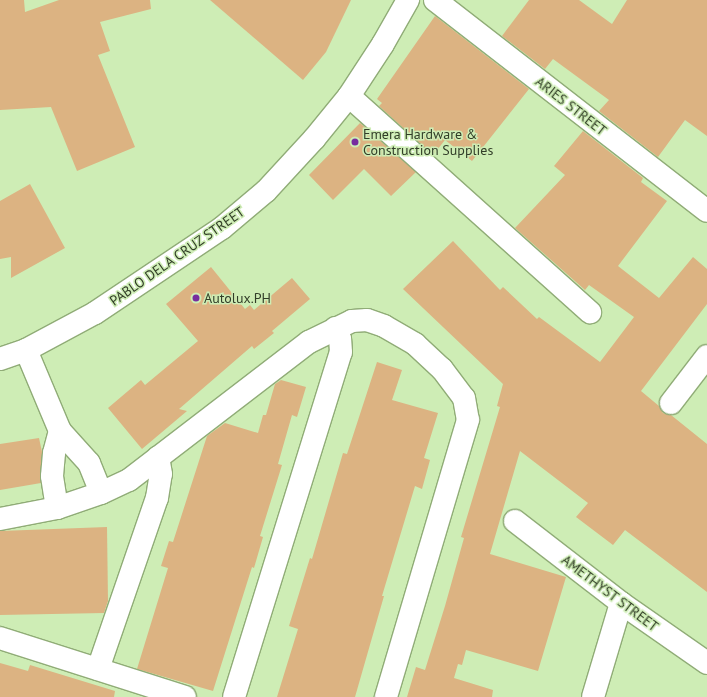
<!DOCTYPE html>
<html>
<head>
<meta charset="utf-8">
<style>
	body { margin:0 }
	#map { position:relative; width:707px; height:697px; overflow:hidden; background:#ceedb5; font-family:"PT Sans",sans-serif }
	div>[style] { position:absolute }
	.building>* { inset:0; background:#dcb382 }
	.roads { filter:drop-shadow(1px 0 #90ac77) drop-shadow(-1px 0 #90ac77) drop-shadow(0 1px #90ac77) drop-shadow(0 -1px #90ac77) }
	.minor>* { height:22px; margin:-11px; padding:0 11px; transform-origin:11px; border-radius:11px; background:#fff }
	.dots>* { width:11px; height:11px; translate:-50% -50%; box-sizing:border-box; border:2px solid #ceedb5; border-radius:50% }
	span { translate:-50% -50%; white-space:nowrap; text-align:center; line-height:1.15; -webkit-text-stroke:3px #ceedb5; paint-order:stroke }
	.street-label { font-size:14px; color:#323e28 }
	.poi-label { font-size:14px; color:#323e28 }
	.left { translate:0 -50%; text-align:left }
</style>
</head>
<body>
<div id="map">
	<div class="building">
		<div style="clip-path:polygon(0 0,24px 0,25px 12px,59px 0,150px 0,151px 9px,100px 22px,110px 51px,98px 55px,135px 147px,77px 171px,51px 107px,0 110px)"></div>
		<div style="clip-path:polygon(210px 0,351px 0,326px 52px,303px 80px)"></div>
		<div style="clip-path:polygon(529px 0,579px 0,612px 24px,627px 0,707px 0,707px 136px,685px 120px,658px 157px,599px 111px,609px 100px,553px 59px,545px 69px,502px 36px)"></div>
		<div style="clip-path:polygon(435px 16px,529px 89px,472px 161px,445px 140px,433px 155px,379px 106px,382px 103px,377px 99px)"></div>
		<div style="clip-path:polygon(360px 123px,416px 172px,391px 196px,364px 169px,333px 200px,309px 175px)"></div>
		<div style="clip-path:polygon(583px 131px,643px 178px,641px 182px,667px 201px,618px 266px,659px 298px,693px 257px,707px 269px,707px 304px,641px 391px,659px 406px,663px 413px,671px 415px,707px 444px,707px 592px,625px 530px,613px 545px,576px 517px,588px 503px,520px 451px,490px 554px,566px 577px,538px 671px,466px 650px,462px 665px,458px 664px,454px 678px,493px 690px,492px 697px,407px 697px,416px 667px,425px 670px,445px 606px,464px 538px,461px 537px,500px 407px,497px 406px,503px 384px,403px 289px,453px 241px,500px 290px,503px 287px,537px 319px,539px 317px,600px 362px,634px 317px,589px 285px,585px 290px,515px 228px,565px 175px,554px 166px)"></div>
		<div style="clip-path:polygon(30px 184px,65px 248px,11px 278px,11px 257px,0 259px,0 201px)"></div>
		<div style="clip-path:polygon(211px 267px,245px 309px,250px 305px,254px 310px,292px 278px,310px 299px,272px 331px,274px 333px,254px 349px,252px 346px,179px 409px,187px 411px,142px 449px,108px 408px,141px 380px,145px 385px,198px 341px,166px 304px)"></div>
		<div style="clip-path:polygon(377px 362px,402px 370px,392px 400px,438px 413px,424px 458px,430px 460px,422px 489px,415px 486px,382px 596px,384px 596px,355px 697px,277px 697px,298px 629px,289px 626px,310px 558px,312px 559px,343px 453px,347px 454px)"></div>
		<div style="clip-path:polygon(281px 380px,306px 387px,297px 417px,292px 415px,278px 464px,282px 465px,260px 536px,263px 537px,254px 568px,252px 567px,213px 691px,137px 669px,168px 568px,161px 566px,169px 541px,173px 542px,207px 436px,225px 423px,258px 433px,263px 415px,266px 415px,275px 384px)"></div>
		<div style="clip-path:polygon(39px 438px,42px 452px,41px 483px,0 490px,0 444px)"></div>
		<div style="clip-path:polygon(107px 527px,108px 601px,104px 613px,0 615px,0 531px)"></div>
		<div style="clip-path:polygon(0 663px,28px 671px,30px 665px,115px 691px,114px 697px,0 697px)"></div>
	</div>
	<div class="roads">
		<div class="minor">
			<div style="left:435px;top:0;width:344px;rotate:37.8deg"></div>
			<div style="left:349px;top:96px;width:324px;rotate:41.9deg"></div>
			<div style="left:26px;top:350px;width:88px;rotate:67.2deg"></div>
			<div style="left:60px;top:431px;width:43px;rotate:47.8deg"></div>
			<div style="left:89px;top:463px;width:32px;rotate:68deg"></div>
			<div style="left:0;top:359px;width:28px;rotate:-19deg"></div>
			<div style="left:26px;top:350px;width:78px;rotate:-28.2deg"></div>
			<div style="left:95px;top:313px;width:153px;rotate:-33.8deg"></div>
			<div style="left:222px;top:228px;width:57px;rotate:-40.1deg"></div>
			<div style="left:266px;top:191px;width:71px;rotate:-47.3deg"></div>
			<div style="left:314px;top:139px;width:55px;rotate:-50.9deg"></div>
			<div style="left:349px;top:96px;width:62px;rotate:-56.8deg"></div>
			<div style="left:383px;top:44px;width:51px;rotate:-60.4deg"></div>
			<div style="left:671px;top:403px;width:59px;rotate:-52.5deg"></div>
			<div style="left:57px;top:508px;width:32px;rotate:-99deg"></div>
			<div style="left:52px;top:476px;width:23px;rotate:-85deg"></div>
			<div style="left:54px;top:453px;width:23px;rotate:-75deg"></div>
			<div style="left:0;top:519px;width:58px;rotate:-10.9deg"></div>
			<div style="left:57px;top:508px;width:46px;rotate:-18.8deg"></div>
			<div style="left:101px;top:493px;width:31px;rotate:-25deg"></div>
			<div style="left:129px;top:480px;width:227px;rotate:-37.5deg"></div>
			<div style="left:309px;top:342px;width:48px;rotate:-26deg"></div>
			<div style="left:352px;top:321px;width:15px;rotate:-4deg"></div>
			<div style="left:367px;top:320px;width:18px;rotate:19deg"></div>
			<div style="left:384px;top:326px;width:36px;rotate:30deg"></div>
			<div style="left:415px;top:344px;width:37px;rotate:43deg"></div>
			<div style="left:442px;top:369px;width:36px;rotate:53deg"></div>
			<div style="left:464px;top:398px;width:22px;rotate:80deg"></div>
			<div style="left:468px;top:420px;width:289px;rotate:106.5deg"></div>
			<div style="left:515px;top:521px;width:134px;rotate:37.7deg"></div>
			<div style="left:621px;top:603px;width:105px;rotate:34.9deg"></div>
			<div style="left:0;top:638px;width:194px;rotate:17.7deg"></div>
			<div style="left:98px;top:669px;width:181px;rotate:-71deg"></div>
			<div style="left:157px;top:498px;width:24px;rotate:-81deg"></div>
			<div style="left:161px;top:474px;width:17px;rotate:-100deg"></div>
			<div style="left:234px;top:697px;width:361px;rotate:-72.8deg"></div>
			<div style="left:341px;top:352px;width:13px;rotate:-94deg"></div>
			<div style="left:340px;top:339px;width:12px;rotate:-114deg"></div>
			<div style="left:593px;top:697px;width:98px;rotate:-73.4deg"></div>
		</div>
	</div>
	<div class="dots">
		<div style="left:355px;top:142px;background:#772d9f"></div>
		<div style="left:196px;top:298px;background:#772d9f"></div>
	</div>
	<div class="street-label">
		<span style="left:571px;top:106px;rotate:38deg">ARIES STREET</span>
		<span style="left:177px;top:256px;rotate:-35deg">PABLO DELA CRUZ STREET</span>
		<span style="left:610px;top:593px;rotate:37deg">AMETHYST STREET</span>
	</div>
	<div class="poi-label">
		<span class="left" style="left:363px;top:142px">Emera Hardware &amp;<br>Construction Supplies</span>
		<span class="left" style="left:204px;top:298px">Autolux.PH</span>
	</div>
</div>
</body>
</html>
